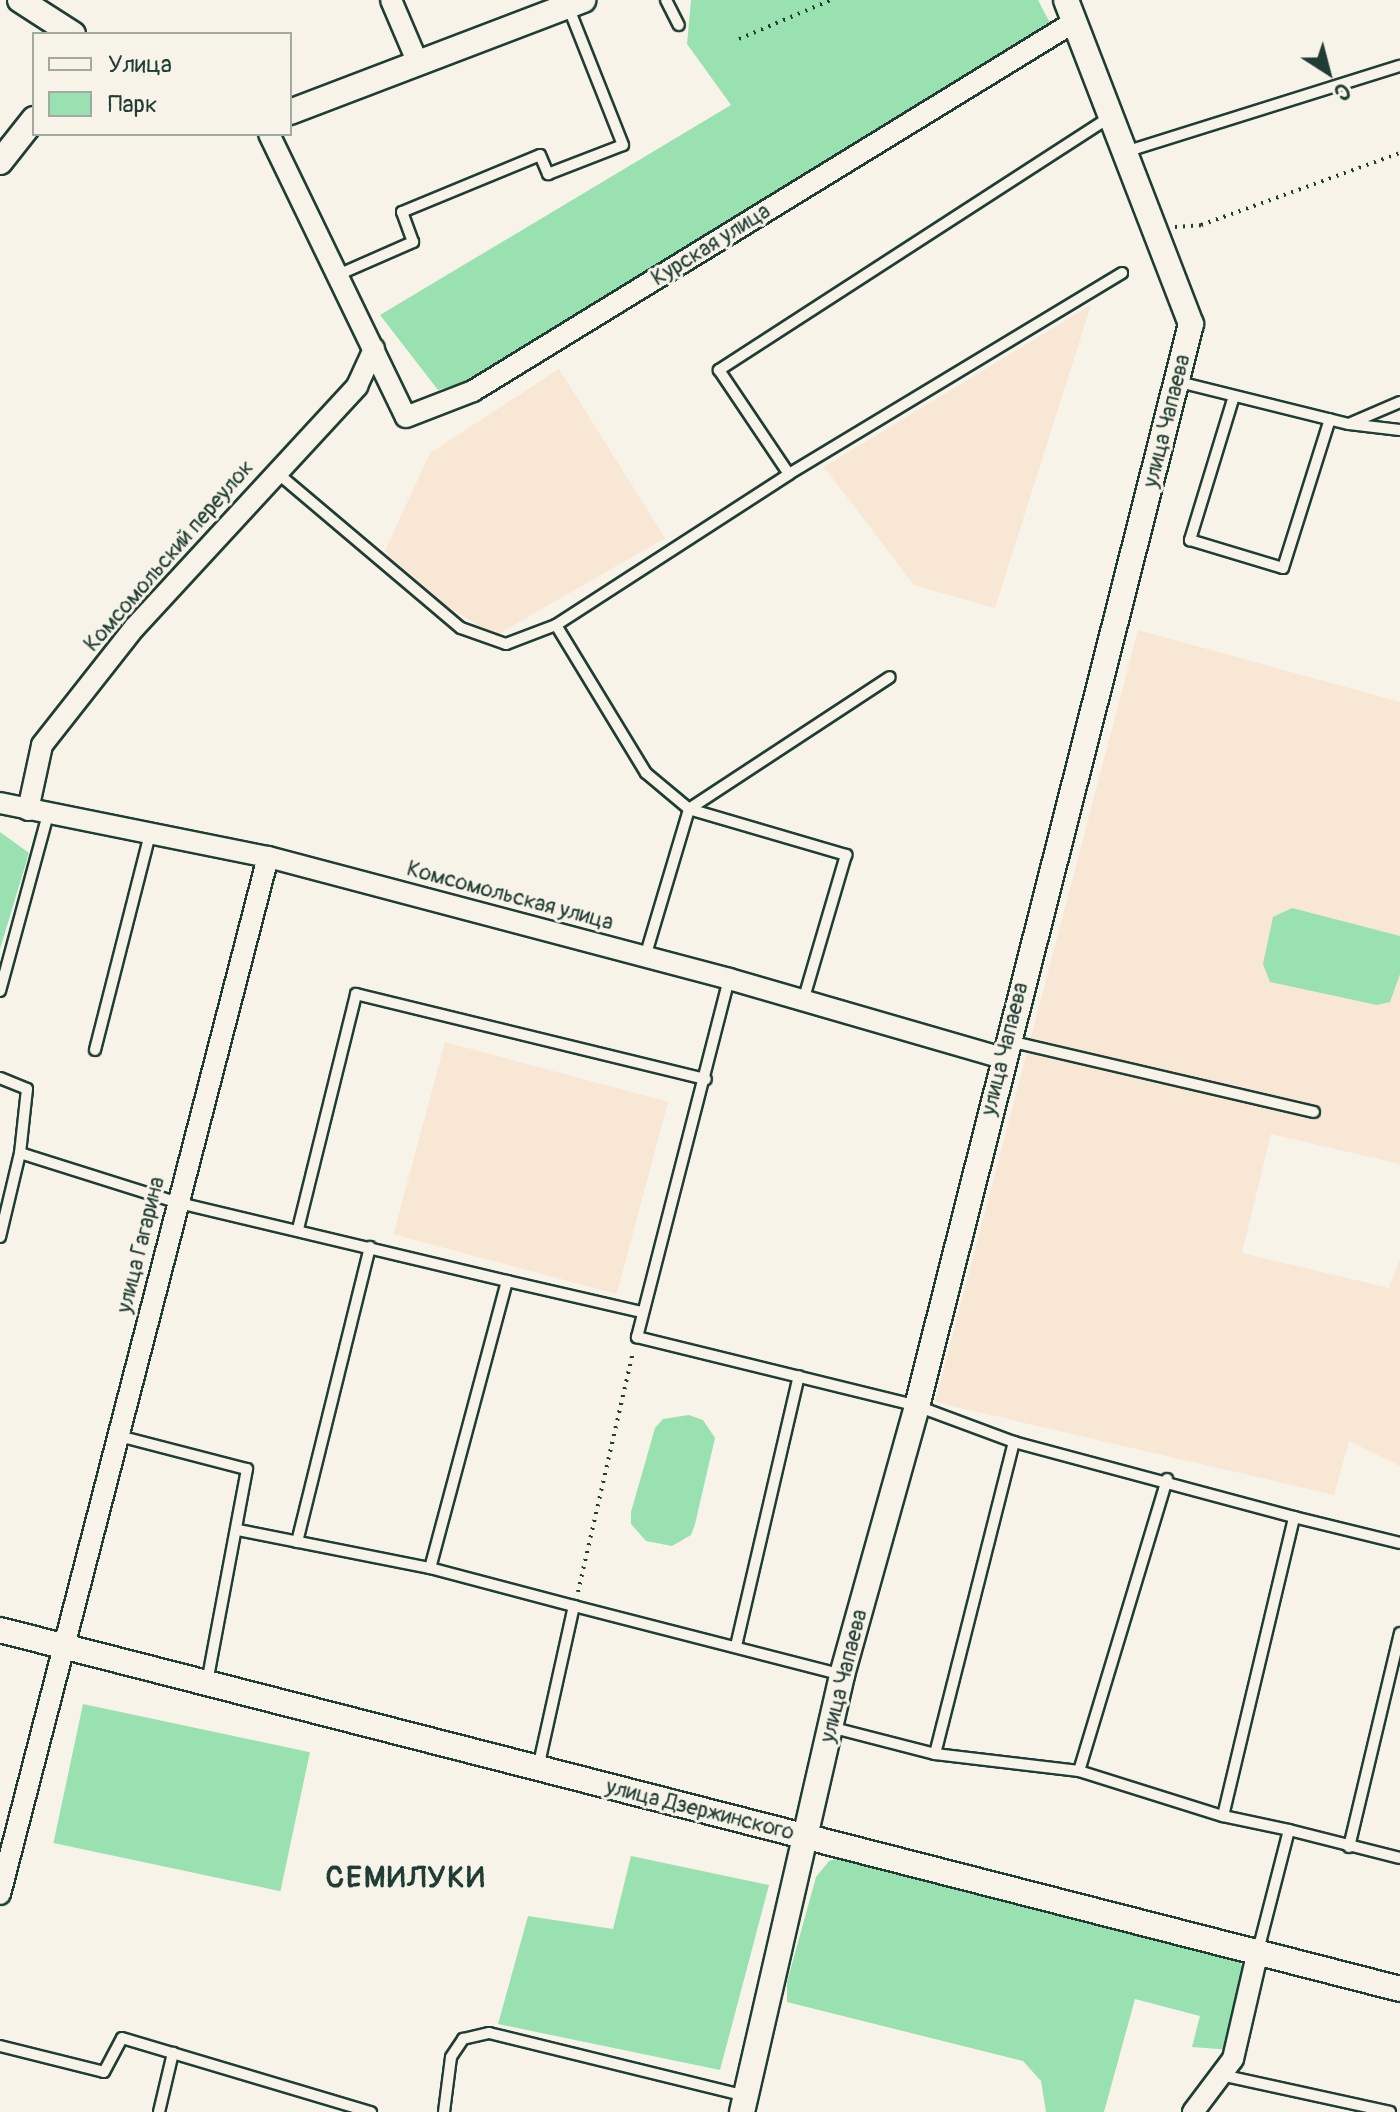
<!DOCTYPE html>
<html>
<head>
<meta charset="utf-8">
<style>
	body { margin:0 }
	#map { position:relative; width:1400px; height:2112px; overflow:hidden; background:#f7f3e8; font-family:Pangolin,sans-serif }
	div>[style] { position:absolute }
	.built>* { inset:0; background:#f8e7d5; transform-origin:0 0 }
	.green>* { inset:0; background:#99e1b0; transform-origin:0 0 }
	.path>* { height:4px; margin-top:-2px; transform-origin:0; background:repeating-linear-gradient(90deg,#1f3d34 0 2px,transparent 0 8px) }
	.roads { filter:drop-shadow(2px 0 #1f3d34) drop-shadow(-2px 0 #1f3d34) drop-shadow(0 2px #1f3d34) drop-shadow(0 -2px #1f3d34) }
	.service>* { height:10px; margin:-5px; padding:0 5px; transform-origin:5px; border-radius:5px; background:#f7f3e8 }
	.minor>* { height:20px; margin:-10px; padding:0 10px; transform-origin:10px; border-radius:10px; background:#f7f3e8 }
	.tertiary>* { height:24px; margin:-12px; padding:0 12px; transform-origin:12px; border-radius:12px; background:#f7f3e8 }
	span { translate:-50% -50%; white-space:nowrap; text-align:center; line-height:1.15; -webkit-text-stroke:6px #f7f3e8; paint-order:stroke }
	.street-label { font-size:22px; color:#1f3d34 }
	.district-label { font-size:30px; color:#1f3d34; font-weight:700; letter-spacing:2px }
	.legend { position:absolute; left:32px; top:32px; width:260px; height:104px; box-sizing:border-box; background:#f7f3e8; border:2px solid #a1aaa0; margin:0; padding:10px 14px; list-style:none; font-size:24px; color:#1f3d34 }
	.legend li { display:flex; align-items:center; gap:16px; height:40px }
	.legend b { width:40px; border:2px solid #a1aaa0 }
	.north { position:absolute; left:1288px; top:32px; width:80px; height:80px; -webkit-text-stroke:6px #f7f3e8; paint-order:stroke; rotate:144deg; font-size:22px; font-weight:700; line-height:32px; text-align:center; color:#1f3d34 }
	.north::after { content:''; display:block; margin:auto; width:28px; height:36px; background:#1f3d34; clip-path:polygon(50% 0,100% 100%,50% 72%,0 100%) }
</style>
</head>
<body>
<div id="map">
	<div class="built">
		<div style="clip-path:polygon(1091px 305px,995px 608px,914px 585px,824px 467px)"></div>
		<div style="clip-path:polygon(559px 369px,665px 538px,495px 636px,416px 587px,385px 551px,430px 453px)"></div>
		<div style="clip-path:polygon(1138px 630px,1400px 702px,1400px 1164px,1271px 1134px,1242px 1253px,1389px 1288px,1400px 1259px,1400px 1466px,1349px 1441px,1334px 1495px,935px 1402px)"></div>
		<div style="left:445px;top:1042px;width:231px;height:199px;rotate:15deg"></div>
	</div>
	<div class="green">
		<div style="clip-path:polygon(691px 0,1038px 0,1050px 23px,462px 383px,438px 390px,380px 315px,731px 105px,687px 44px)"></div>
		<div style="clip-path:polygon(0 832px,29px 853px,0 949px)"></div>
		<div style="clip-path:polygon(1292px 908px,1400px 936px,1400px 974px,1390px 1002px,1377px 1005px,1270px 982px,1263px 964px,1273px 917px)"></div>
		<div style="clip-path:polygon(689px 1415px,703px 1420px,715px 1438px,695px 1524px,691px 1535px,672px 1546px,646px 1541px,631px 1524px,631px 1512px,655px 1428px,663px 1419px)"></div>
		<div style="left:83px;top:1704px;width:232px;height:142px;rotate:12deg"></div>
		<div style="clip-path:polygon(631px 1856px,769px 1885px,720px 2070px,498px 2024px,528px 1916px,613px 1929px)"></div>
		<div style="clip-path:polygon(847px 1856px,1237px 1959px,1248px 1974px,1231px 2050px,1192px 2047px,1200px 2016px,1135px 1999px,1104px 2112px,1046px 2112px,1041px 2081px,1023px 2061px,787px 2002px,787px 1982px,816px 1877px,829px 1861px)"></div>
	</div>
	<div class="path">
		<div style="left:739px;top:39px;width:100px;rotate:-23deg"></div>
		<div style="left:1175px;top:227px;width:26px;rotate:-4deg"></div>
		<div style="left:1201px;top:225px;width:212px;rotate:-19.9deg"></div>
		<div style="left:578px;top:1592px;width:247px;rotate:-77.1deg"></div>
	</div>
	<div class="roads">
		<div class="service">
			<div style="left:666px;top:0;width:28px;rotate:63deg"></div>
			<div style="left:1110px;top:117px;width:466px;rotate:147.1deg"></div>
			<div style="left:719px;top:370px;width:125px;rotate:56.1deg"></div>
			<div style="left:789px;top:474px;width:389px;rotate:-31.1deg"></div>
			<div style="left:1125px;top:152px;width:288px;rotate:-17.4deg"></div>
			<div style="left:340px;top:274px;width:80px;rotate:-23.7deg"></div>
			<div style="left:413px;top:242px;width:32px;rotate:-110deg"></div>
			<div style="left:402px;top:212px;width:149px;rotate:-22.4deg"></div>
			<div style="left:540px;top:155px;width:21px;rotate:67deg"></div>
			<div style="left:548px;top:174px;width:80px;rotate:-21.1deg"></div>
			<div style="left:623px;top:145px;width:149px;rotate:-111.6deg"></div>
			<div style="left:1179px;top:382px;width:175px;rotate:13.9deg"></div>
			<div style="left:1349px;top:424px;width:51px;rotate:6.7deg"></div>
			<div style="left:1234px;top:396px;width:151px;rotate:107deg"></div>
			<div style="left:1190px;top:540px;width:97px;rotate:16.8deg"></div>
			<div style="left:1283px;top:568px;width:156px;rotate:-72.5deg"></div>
			<div style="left:1351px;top:423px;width:53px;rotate:-23.2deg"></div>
			<div style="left:275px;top:471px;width:243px;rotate:40.2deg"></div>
			<div style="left:461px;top:628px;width:48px;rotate:19.6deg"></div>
			<div style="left:506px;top:644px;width:53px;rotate:-20.8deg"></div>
			<div style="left:556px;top:625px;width:278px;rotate:-32.9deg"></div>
			<div style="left:556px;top:625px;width:173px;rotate:58.7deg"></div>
			<div style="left:646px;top:773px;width:56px;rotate:39.9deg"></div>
			<div style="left:689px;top:809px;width:240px;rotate:-33.3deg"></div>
			<div style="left:645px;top:957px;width:154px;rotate:-73.4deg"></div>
			<div style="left:689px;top:809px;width:164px;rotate:16.3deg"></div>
			<div style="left:846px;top:855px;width:152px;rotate:106.4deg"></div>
			<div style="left:729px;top:979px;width:370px;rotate:104.4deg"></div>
			<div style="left:637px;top:1337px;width:288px;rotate:13.8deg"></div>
			<div style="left:917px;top:1406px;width:103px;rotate:20.4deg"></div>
			<div style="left:1014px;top:1442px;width:290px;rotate:15deg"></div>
			<div style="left:0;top:991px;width:183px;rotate:-74.8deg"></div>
			<div style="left:1009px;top:1041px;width:313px;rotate:13.1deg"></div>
			<div style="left:95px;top:1050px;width:223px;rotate:-75.7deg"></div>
			<div style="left:0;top:1078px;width:29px;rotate:22deg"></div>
			<div style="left:27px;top:1089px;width:64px;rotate:96.2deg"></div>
			<div style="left:20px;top:1153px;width:163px;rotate:17.5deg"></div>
			<div style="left:175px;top:1202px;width:341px;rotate:13.4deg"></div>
			<div style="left:507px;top:1281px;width:297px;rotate:105deg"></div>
			<div style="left:298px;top:1229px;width:242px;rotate:-76.1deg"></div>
			<div style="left:356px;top:994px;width:360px;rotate:13.7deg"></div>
			<div style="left:0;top:1237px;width:86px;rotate:-76.6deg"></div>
			<div style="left:507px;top:1281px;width:138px;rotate:13deg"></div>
			<div style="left:119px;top:1436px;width:132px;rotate:14.5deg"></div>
			<div style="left:247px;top:1469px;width:218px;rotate:100.6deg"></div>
			<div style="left:238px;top:1530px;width:196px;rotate:11.2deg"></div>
			<div style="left:430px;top:1568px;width:149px;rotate:14.8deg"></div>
			<div style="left:297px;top:1542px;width:304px;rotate:-76.1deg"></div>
			<div style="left:736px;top:1646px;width:277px;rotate:-76.9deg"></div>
			<div style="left:830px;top:1727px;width:108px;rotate:14.4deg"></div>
			<div style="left:935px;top:1754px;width:145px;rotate:6.7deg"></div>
			<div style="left:1079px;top:1771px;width:151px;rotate:17.4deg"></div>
			<div style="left:1223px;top:1816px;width:67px;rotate:12deg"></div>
			<div style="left:1289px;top:1830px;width:125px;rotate:104.4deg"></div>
			<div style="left:935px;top:1754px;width:322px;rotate:-75.8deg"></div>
			<div style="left:538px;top:1768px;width:166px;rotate:-77.5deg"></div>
			<div style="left:574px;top:1606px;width:277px;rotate:14.4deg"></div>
			<div style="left:1079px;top:1771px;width:305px;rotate:-73.2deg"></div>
			<div style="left:1223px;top:1816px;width:307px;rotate:-76.6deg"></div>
			<div style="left:1294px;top:1517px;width:109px;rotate:13.8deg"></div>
			<div style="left:1289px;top:1830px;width:114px;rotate:14.2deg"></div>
			<div style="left:1349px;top:1847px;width:220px;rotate:-76.6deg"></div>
			<div style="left:0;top:2046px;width:107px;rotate:14deg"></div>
			<div style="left:104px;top:2072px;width:38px;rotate:-62deg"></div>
			<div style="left:122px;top:2038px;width:260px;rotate:16.6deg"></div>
			<div style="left:1221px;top:2075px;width:173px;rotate:12.3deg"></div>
			<div style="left:159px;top:2112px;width:61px;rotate:-76.7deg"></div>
			<div style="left:444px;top:2112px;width:55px;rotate:-82.7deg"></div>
			<div style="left:451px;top:2057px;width:22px;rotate:-56deg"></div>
			<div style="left:463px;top:2039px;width:27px;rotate:-13deg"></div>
			<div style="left:489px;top:2033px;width:265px;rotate:13.8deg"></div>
		</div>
		<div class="minor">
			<div style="left:391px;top:0;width:66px;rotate:66.9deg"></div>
			<div style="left:269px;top:134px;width:314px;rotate:64.2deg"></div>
			<div style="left:406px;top:417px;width:72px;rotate:-21.2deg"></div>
			<div style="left:473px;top:391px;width:705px;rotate:-31.55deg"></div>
			<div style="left:0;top:803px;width:273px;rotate:11.4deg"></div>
			<div style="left:268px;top:857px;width:477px;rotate:14.8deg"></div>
			<div style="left:729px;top:979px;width:284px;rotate:16.1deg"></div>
			<div style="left:28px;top:810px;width:66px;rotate:-77.8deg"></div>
			<div style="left:42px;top:745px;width:150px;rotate:-51.8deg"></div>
			<div style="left:135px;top:627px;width:328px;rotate:-47.3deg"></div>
			<div style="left:357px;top:386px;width:41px;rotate:-65.3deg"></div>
			<div style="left:0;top:1894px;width:1071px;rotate:-75.51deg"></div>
			<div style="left:1193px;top:2112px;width:66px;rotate:-53deg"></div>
			<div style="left:1233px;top:2059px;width:111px;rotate:-77deg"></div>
		</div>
		<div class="tertiary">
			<div style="left:20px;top:0;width:63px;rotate:32.7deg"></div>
			<div style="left:290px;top:112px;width:314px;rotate:-20.9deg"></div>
			<div style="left:0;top:162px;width:55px;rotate:-51.7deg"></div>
			<div style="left:0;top:1630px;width:1445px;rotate:14.38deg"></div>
			<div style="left:742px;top:2112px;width:448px;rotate:-77.1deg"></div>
			<div style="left:842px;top:1675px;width:279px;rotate:-74.4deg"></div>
			<div style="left:917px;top:1406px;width:1116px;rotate:-75.79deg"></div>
			<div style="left:1191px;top:324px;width:347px;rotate:-111.1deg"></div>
		</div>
	</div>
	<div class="street-label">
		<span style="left:711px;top:245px;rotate:-32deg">Курская улица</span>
		<span style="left:1167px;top:421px;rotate:-76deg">улица Чапаева</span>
		<span style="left:169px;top:556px;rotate:-49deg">Комсомольский переулок</span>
		<span style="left:510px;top:896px;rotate:15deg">Комсомольская улица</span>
		<span style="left:1005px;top:1049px;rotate:-76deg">улица Чапаева</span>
		<span style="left:141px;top:1245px;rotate:-76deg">улица Гагарина</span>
		<span style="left:844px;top:1676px;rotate:-76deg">улица Чапаева</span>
		<span style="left:700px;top:1810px;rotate:14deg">улица Дзержинского</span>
	</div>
	<div class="district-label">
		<span style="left:406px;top:1878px">СЕМИЛУКИ</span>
	</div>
	<ul class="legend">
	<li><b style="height:10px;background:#f7f3e8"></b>Улица</li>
	<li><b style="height:22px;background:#99e1b0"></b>Парк</li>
	</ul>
	<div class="north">С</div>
</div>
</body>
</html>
